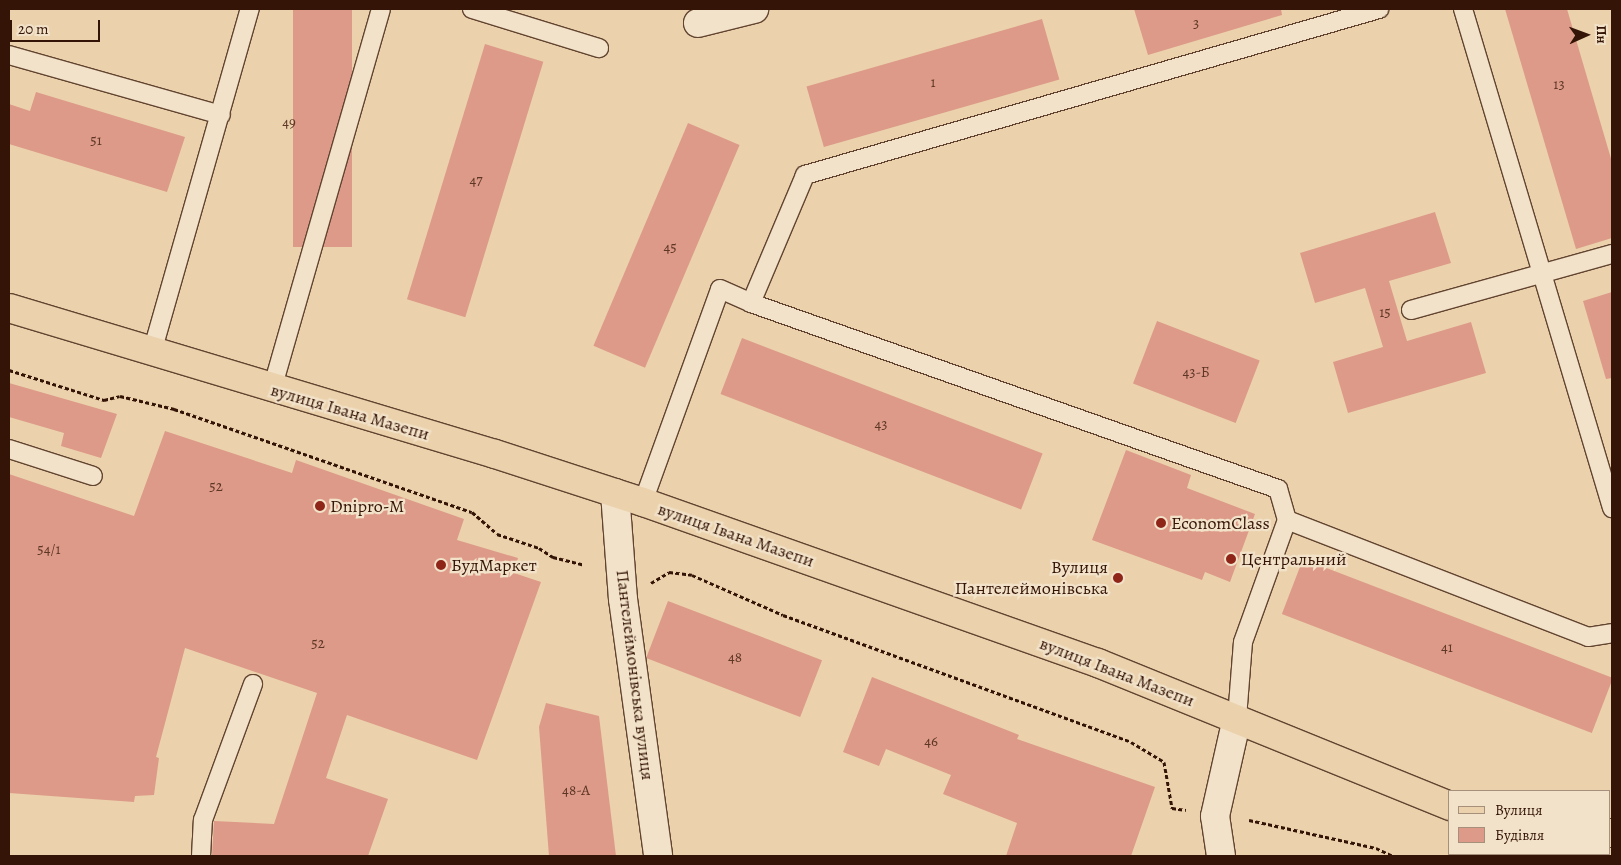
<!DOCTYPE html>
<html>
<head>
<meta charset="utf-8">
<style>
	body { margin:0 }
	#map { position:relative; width:1621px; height:865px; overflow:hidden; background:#ebd2ac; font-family:Alegreya,serif }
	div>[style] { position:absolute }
	.building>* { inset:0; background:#dd9a88; transform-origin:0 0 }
	.path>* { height:3px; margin-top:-1.5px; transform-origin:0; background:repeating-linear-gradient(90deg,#341406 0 4px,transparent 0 6.5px) }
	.roads { filter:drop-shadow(1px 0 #624430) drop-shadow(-1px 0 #624430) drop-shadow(0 1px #624430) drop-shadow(0 -1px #624430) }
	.service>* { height:18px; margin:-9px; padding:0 9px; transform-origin:9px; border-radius:9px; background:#f2e2c9 }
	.minor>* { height:28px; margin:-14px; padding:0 14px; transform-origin:14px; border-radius:14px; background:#f2e2c9 }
	.primary>* { height:28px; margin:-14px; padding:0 14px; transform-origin:14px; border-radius:14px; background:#ebd2ac }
	.dots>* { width:14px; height:14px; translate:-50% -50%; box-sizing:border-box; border:2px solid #f2e2c9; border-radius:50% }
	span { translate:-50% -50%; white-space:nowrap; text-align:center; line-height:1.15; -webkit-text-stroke:4.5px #f2e2c9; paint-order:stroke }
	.number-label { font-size:15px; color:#5e3626 }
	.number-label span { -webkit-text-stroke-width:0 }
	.street-label { font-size:18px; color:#341406 }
	.poi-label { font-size:18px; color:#341406 }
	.left { translate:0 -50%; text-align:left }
	.right { translate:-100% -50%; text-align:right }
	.frame { position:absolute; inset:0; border:10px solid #341406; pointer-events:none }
	.legend { position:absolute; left:1448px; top:790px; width:162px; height:65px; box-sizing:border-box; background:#f2e2c9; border:1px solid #a6907b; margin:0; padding:6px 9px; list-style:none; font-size:15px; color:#341406 }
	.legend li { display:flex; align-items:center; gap:10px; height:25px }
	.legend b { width:25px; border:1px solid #a6907b }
	.north { position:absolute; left:1561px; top:10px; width:50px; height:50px; -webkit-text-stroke:4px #f2e2c9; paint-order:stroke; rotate:88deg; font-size:14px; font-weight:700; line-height:20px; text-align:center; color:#341406 }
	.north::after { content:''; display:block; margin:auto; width:18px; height:22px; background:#341406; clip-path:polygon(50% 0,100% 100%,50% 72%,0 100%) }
	.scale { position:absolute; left:10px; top:20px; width:90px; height:22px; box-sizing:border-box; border:2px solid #341406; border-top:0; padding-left:6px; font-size:15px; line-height:18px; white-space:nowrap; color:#341406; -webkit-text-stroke:4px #f2e2c9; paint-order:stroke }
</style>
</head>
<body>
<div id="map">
	<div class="building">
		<div style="left:293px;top:9px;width:59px;height:238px"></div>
		<div style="clip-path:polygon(1134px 9px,1281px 9px,1282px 15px,1148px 55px)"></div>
		<div style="clip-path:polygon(1505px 9px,1567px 9px,1612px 162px,1612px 238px,1576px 249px)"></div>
		<div style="left:1042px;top:19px;width:63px;height:245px;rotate:74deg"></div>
		<div style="left:485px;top:44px;width:61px;height:267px;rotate:17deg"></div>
		<div style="clip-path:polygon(36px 92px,185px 137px,167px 192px,9px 144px,9px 104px,30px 111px)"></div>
		<div style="left:688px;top:123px;width:56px;height:242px;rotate:23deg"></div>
		<div style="clip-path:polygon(1435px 212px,1451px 263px,1389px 281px,1407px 341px,1471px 322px,1486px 373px,1348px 413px,1333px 362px,1383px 347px,1365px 288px,1315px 303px,1300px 253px)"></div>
		<div style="clip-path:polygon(1612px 292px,1612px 378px,1606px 379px,1583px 301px)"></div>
		<div style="left:1157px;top:321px;width:110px;height:67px;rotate:21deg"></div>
		<div style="left:742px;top:338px;width:322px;height:60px;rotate:21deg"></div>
		<div style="clip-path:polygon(9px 383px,117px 414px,101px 458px,61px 446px,64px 433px,9px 417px)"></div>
		<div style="clip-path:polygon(165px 431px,292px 473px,296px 460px,464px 519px,457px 540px,518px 558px,514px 573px,541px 582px,477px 760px,347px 715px,326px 778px,388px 799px,368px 856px,212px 856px,214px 821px,274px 824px,317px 693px,185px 648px,156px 757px,159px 758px,154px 795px,135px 796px,134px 802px,9px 793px,9px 474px,134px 516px)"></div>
		<div style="clip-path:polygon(1126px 450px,1191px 475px,1187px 488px,1255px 514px,1230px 582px,1205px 572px,1202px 580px,1092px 540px)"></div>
		<div style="left:1303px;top:559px;width:332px;height:59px;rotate:21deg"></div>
		<div style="left:668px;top:601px;width:165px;height:61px;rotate:21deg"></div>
		<div style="clip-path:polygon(872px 677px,1019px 735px,1017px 739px,1155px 787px,1131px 856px,1006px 856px,1017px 823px,943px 794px,951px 775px,886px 749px,879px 766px,843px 752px)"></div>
		<div style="clip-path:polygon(546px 703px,599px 716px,616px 856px,549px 856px,539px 727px)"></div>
	</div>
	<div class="path">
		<div style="left:9px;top:370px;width:100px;rotate:17.5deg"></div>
		<div style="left:104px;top:400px;width:16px;rotate:-14deg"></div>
		<div style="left:120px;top:396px;width:56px;rotate:13.5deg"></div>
		<div style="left:174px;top:409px;width:315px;rotate:19.1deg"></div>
		<div style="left:472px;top:512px;width:33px;rotate:41deg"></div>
		<div style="left:497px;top:534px;width:44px;rotate:18.4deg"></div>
		<div style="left:539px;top:548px;width:17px;rotate:33deg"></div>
		<div style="left:553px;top:557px;width:32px;rotate:14deg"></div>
		<div style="left:651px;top:583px;width:21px;rotate:-31deg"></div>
		<div style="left:669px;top:572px;width:23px;rotate:7deg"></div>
		<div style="left:692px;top:575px;width:99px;rotate:23.7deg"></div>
		<div style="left:783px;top:615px;width:370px;rotate:20deg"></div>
		<div style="left:1131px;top:742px;width:39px;rotate:31deg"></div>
		<div style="left:1164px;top:762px;width:47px;rotate:80.1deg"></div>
		<div style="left:1172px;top:808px;width:14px;rotate:8deg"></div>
		<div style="left:1249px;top:820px;width:130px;rotate:12.4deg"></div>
		<div style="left:1376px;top:848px;width:19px;rotate:25deg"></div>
	</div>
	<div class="roads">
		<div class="service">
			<div style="left:472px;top:9px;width:133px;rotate:17.1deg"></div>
			<div style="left:1463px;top:9px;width:521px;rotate:73.37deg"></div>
			<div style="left:9px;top:55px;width:220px;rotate:15.8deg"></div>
			<div style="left:1411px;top:310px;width:209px;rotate:-15.6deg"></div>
			<div style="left:152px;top:352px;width:357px;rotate:-74.1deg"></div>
			<div style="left:272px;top:389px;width:395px;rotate:-74deg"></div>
			<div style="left:9px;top:449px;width:88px;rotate:17.8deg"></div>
			<div style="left:643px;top:502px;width:226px;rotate:-70.1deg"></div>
			<div style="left:720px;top:289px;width:34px;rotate:24deg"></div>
			<div style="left:1287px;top:520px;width:323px;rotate:21.2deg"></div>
			<div style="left:1588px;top:637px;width:24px;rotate:-9deg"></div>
			<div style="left:1237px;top:718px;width:76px;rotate:-85.5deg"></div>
			<div style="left:1243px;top:642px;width:130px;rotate:-70.2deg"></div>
			<div style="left:1287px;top:520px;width:32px;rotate:-106deg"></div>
			<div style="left:1278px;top:489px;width:559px;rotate:-160.56deg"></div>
			<div style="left:751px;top:303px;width:139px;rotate:-67.1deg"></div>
			<div style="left:805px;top:175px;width:598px;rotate:-16.13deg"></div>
			<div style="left:201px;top:856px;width:36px;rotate:-87deg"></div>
			<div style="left:203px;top:820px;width:145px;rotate:-69.8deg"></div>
		</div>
		<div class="minor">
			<div style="left:698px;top:23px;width:58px;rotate:-14deg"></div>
			<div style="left:615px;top:493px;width:106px;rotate:85.7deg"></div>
			<div style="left:623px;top:599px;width:259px;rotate:82.2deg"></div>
			<div style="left:1221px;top:856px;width:40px;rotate:-98.5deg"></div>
			<div style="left:1215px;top:816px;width:100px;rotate:-77.3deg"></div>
		</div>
		<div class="primary">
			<div style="left:9px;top:308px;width:507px;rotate:16.72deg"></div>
			<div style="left:495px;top:454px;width:156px;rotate:18deg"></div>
			<div style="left:643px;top:502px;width:483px;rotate:19.5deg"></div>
			<div style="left:1098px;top:663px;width:380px;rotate:22.1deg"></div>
			<div style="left:1610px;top:833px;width:2px"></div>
			<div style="left:1513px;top:854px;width:4px;rotate:34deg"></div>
		</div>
	</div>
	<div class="dots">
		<div style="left:320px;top:506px;background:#8f2418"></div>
		<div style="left:1161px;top:523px;background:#8f2418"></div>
		<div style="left:1231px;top:559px;background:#8f2418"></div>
		<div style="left:441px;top:565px;background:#8f2418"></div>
		<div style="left:1118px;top:578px;background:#8f2418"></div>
	</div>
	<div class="number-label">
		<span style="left:1196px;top:24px">3</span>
		<span style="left:933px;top:83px">1</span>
		<span style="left:1559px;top:85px">13</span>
		<span style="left:289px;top:123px">49</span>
		<span style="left:96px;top:141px">51</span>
		<span style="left:476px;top:181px">47</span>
		<span style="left:670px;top:248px">45</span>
		<span style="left:1385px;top:313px">15</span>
		<span style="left:1196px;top:373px">43-Б</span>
		<span style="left:881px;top:425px">43</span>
		<span style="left:216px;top:487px">52</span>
		<span style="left:49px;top:550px">54/1</span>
		<span style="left:318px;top:644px">52</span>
		<span style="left:1447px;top:648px">41</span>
		<span style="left:735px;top:658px">48</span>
		<span style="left:931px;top:742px">46</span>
		<span style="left:576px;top:791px">48-А</span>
	</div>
	<div class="street-label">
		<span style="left:350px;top:412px;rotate:16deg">вулиця Івана Мазепи</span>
		<span style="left:736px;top:535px;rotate:19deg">вулиця Івана Мазепи</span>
		<span style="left:1117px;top:672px;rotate:21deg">вулиця Івана Мазепи</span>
		<span style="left:635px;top:675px;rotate:83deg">Пантелеймонівська вулиця</span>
	</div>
	<div class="poi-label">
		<span class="left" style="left:330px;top:506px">Dnipro-M</span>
		<span class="left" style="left:1171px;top:523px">EconomClass</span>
		<span class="left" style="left:1241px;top:559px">Центральний</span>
		<span class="left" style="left:451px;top:565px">БудМаркет</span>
		<span class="right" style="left:1108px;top:578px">Вулиця<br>Пантелеймонівська</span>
	</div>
	<div class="frame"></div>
	<ul class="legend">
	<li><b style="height:6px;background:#ebd2ac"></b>Вулиця</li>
	<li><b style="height:14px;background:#dd9a88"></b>Будівля</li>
	</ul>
	<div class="north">Пн</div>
	<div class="scale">20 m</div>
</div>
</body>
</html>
